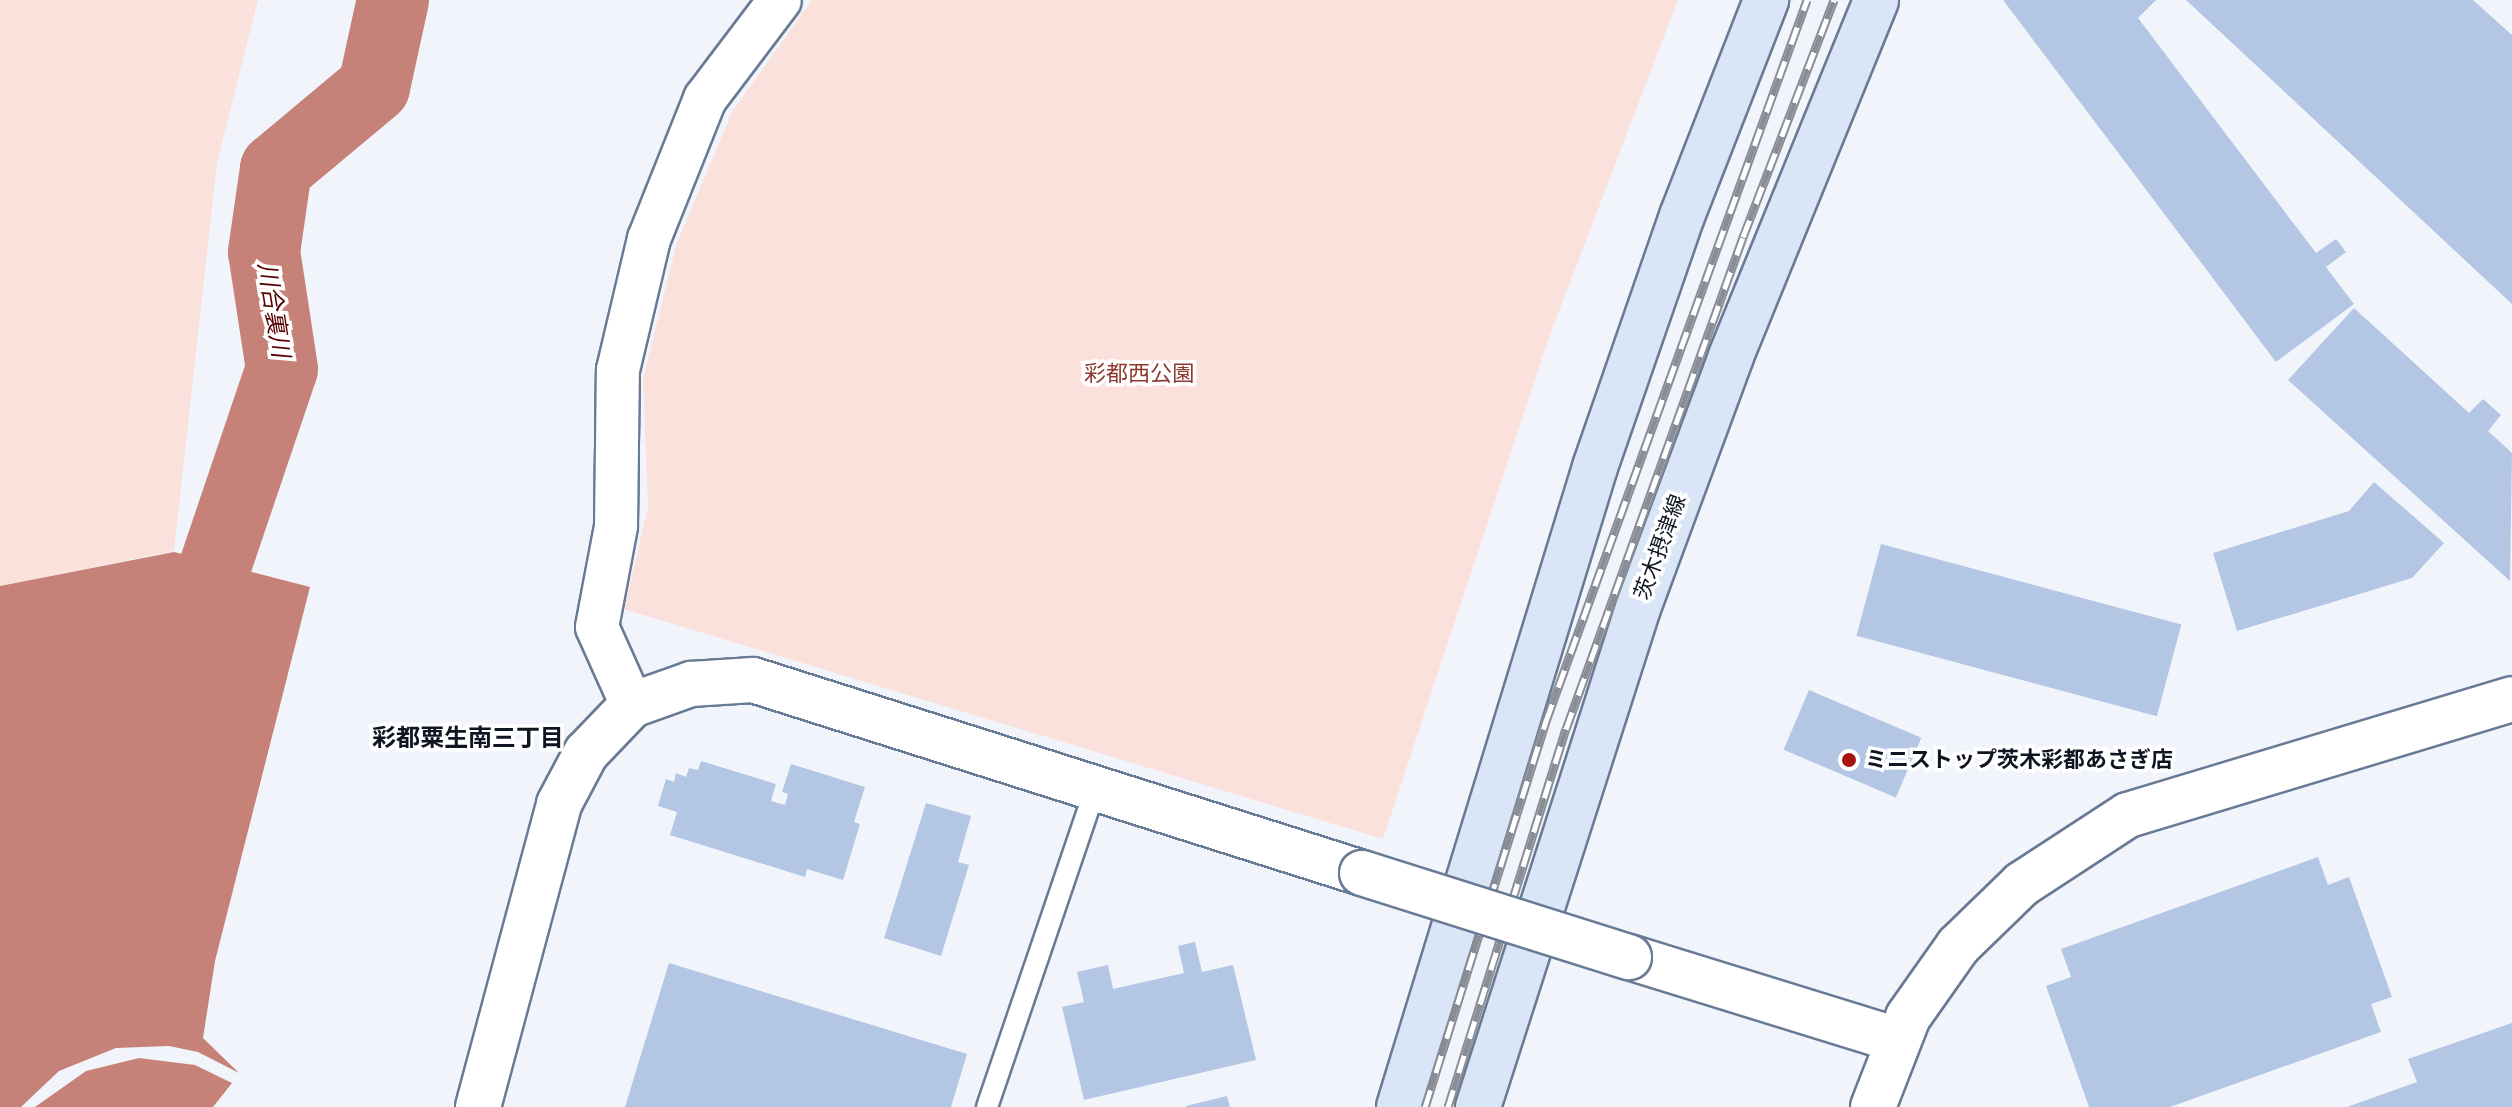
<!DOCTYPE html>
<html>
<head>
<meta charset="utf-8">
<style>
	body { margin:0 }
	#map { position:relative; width:2512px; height:1107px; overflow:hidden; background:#f1f5fb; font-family:Signika,"Noto Sans JP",sans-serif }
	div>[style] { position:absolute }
	.green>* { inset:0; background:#fae1dc }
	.water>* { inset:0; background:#c68278 }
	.river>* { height:72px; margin:-36px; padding:0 36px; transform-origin:36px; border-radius:36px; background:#c68278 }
	.building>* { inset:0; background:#b3c6e4; transform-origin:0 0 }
	.roads { filter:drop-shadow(2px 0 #697a95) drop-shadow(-2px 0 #697a95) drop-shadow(0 2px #697a95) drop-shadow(0 -2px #697a95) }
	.lane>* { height:20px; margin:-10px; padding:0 10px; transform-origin:10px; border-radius:10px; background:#fff }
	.street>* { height:42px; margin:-21px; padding:0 21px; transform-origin:21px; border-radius:21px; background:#fff }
	.secondary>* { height:44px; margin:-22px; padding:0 22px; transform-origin:22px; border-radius:22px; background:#fff }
	.primary>* { height:44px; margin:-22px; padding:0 22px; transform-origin:22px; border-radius:22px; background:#dae6f7 }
	.rail>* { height:9px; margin-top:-4.5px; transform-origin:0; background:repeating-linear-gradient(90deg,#fff 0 18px,#898e96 0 36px); box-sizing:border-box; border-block:2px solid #898e96 }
	.bridges { filter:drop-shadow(2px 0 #697a95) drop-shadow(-2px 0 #697a95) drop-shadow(0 2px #697a95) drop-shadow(0 -2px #697a95) }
	.secondary-bridge>* { height:44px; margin:-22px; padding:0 22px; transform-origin:22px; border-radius:22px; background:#fff }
	.dots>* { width:22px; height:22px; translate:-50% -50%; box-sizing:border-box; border:4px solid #fff; border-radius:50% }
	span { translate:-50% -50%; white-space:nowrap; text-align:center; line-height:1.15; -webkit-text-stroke:7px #fff; paint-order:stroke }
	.park-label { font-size:22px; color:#8d392f }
	.street-label { font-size:22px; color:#101621 }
	.poi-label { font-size:22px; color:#101621; font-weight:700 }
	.left { translate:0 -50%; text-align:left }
	.water-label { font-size:24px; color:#570101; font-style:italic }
	.neighbourhood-label { font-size:24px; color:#101621; font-weight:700 }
</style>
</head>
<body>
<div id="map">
	<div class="green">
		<div style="clip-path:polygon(0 0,258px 0,217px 163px,174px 551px,0 586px)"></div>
		<div style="clip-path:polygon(812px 0,1678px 0,1548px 340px,1383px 839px,624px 609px,648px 507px,643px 380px,676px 245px,732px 112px)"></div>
	</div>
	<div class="water">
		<div style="clip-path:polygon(174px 552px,310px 587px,215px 961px,203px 1038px,239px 1073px,198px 1052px,169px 1046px,116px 1048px,59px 1071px,21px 1107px,0 1107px,0 586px)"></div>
		<div style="clip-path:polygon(139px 1058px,195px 1065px,232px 1083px,213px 1107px,35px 1107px,86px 1071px)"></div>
	</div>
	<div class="river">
		<div style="left:185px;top:655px;width:302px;rotate:-71.3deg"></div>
		<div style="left:282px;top:369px;width:118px;rotate:-98.7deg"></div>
		<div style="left:264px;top:252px;width:84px;rotate:-81.8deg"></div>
		<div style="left:276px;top:169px;width:128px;rotate:-39.9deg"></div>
		<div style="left:374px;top:87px;width:89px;rotate:-77.7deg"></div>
	</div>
	<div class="building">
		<div style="clip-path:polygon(2003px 0,2156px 0,2138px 18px,2316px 253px,2336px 239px,2346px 252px,2326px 267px,2354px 304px,2276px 362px)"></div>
		<div style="clip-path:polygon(2186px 0,2473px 0,2512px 35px,2512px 304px)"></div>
		<div style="clip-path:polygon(2354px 308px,2469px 413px,2483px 399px,2501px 415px,2488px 431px,2512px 453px,2510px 581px,2288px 380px)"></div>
		<div style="clip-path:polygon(2374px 482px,2444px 543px,2412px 578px,2237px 631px,2213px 553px,2349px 511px)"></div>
		<div style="left:1881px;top:544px;width:311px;height:95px;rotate:15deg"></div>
		<div style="left:1809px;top:690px;width:122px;height:65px;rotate:23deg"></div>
		<div style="clip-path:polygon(701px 761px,776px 784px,771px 801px,785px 805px,788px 794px,782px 792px,791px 764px,865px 787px,854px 822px,860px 824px,843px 880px,807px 869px,805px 877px,670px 835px,677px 812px,658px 806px,666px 779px,674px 782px,676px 773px,686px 777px,689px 768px,698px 770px)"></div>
		<div style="clip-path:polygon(926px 803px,971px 816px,958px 862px,969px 865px,941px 956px,884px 938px)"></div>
		<div style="clip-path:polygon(2318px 857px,2328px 885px,2349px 877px,2392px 997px,2371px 1004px,2381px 1032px,2170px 1107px,2089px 1107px,2046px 986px,2071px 977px,2061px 949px)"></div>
		<div style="clip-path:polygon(1195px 942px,1202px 972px,1233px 965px,1256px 1060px,1084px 1100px,1062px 1007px,1084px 1002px,1077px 972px,1108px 965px,1113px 989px,1184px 973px,1178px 946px)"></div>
		<div style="clip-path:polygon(669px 963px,967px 1054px,951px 1107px,625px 1107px)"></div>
		<div style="clip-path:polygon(2512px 1023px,2512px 1107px,2347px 1107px,2417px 1082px,2408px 1059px)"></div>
		<div style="clip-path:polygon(1227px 1096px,1230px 1107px,1186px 1107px,1186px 1106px)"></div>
	</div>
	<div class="roads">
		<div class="lane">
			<div style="left:987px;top:1107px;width:336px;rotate:-71.2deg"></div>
		</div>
		<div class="street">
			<div style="left:632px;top:705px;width:85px;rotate:-114.2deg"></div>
			<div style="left:597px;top:627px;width:103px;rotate:-79.3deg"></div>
			<div style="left:616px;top:526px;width:156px;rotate:-89.3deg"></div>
			<div style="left:618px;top:370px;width:135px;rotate:-76.7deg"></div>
			<div style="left:649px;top:239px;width:151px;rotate:-68.2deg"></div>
			<div style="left:705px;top:99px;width:124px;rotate:-52.9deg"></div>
		</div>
		<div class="secondary">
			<div style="left:1629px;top:957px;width:281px;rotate:17.2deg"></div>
			<div style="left:478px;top:1107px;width:314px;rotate:-75deg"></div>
			<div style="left:559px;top:804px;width:58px;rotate:-62.1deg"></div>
			<div style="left:586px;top:753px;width:66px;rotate:-46.2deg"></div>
			<div style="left:632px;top:705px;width:63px;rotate:-19.6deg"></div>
			<div style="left:691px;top:684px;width:62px;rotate:-3.7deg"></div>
			<div style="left:753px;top:680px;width:639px;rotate:17.58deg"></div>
			<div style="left:1873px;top:1107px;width:97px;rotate:-68.7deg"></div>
			<div style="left:1908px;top:1017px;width:87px;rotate:-54.8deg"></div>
			<div style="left:1958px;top:946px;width:89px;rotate:-44.1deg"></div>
			<div style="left:2022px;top:884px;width:126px;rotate:-33.1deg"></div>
			<div style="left:2128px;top:815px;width:401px;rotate:-16.8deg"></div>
		</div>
		<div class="primary">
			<div style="left:1399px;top:1107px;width:669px;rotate:-72.97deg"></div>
			<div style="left:1595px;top:467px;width:266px;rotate:-70.9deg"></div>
			<div style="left:1682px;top:216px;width:232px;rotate:-68.7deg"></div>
			<div style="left:1478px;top:1107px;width:524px;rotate:-72.22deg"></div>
			<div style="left:1638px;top:608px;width:269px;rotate:-69.7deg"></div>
			<div style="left:1731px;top:356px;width:384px;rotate:-67.8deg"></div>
		</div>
	</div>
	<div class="rail">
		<div style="left:1425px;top:1107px;width:405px;rotate:-72.6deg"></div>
		<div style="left:1546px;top:721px;width:767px;rotate:-70.1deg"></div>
		<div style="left:1448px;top:1107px;width:396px;rotate:-72.7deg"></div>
		<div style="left:1566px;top:729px;width:523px;rotate:-70.21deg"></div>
		<div style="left:1743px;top:237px;width:254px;rotate:-69deg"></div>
	</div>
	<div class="bridges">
		<div class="secondary-bridge">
			<div style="left:1362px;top:873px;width:280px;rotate:17.5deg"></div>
		</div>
	</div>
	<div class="dots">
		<div style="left:1849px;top:760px;background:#a6130c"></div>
	</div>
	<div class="park-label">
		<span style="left:1139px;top:374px">彩都西公園</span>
	</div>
	<div class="street-label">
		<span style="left:1660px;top:547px;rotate:-70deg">茨木摂津線</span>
	</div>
	<div class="poi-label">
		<span class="left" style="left:1865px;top:760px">ミニストップ茨木彩都あさぎ店</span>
	</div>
	<div class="water-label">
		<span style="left:273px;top:310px;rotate:81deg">川合裏川</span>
	</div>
	<div class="neighbourhood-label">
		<span style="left:468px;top:739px">彩都粟生南三丁目</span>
	</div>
</div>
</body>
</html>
